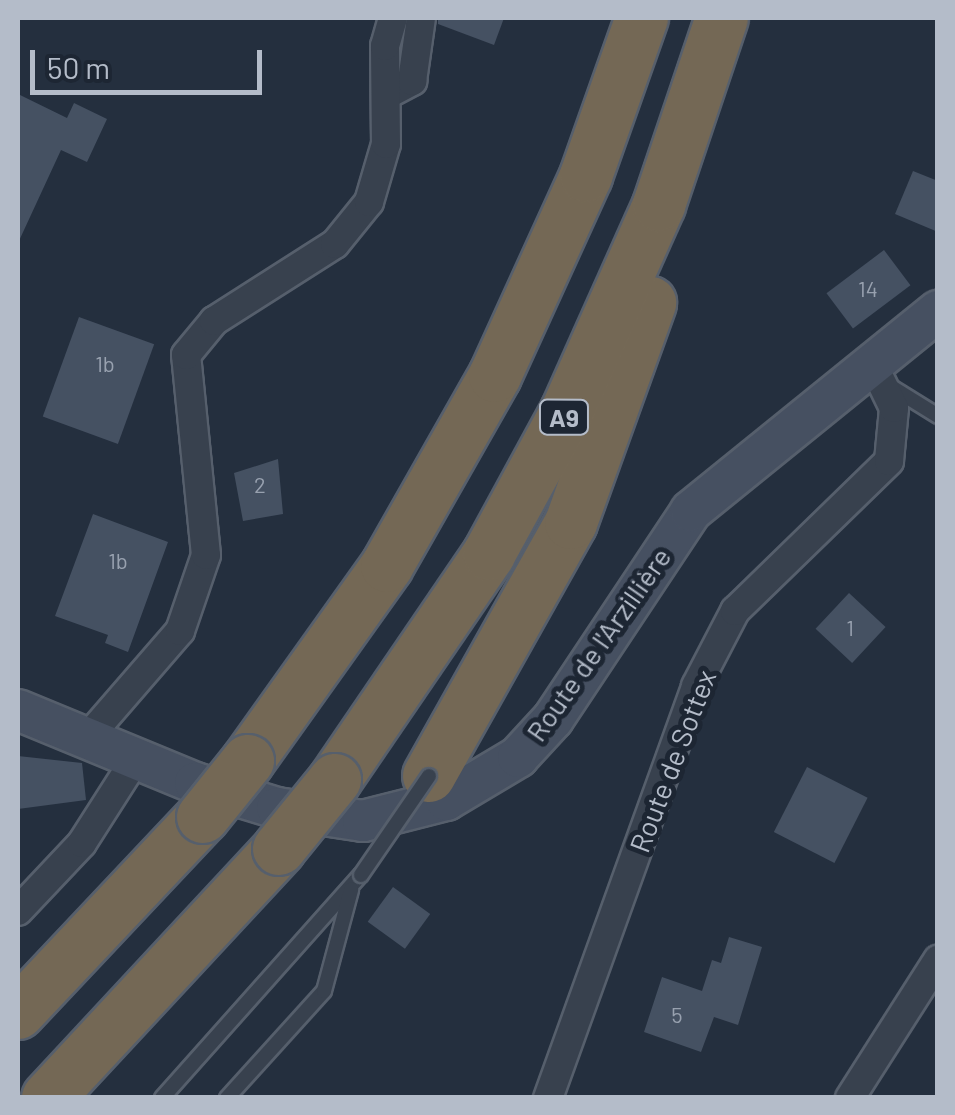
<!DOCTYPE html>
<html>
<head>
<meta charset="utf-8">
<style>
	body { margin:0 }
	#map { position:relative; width:955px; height:1115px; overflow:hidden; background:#242f3e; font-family:Barlow,sans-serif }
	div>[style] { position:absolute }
	.building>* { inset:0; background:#455162; transform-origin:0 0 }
	.roads { filter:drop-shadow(2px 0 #565f6c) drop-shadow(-2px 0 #565f6c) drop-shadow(0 2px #565f6c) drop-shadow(0 -2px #565f6c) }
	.lane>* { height:14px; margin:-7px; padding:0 7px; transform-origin:7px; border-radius:7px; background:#38414e }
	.street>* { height:28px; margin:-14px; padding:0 14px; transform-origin:14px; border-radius:14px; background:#38414e }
	.secondary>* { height:40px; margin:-20px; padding:0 20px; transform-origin:20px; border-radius:20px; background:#465061 }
	.highway>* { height:52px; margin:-26px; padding:0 26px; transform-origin:26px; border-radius:26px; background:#746855 }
	.bridges { filter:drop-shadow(2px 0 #565f6c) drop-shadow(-2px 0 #565f6c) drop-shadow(0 2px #565f6c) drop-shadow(0 -2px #565f6c) }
	.lane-bridge>* { height:14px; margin:-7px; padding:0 7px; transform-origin:7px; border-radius:7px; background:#38414e }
	.highway-bridge>* { height:52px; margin:-26px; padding:0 26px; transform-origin:26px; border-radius:26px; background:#746855 }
	span { translate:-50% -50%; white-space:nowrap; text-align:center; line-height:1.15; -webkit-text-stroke:10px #1d2633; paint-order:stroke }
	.number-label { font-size:22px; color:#98a1af }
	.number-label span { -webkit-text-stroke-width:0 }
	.shield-label span { padding:2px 8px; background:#1d2633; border:2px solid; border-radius:8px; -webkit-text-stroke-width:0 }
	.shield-label { font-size:25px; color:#b4bcc9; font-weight:700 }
	.street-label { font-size:28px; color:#b4bcc9 }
	.frame { position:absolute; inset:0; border:20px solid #b4bcc9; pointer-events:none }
	.scale { position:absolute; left:30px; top:50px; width:232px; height:45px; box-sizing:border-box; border:5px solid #b4bcc9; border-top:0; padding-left:12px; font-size:30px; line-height:35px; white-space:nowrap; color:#b4bcc9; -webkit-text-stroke:8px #1d2633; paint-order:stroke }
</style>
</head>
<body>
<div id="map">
	<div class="building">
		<div style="clip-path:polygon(438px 18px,504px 18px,494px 45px,438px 24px)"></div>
		<div style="clip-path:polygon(18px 94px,67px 118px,74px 103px,107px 119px,87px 162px,61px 150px,18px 243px)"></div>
		<div style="clip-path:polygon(913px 171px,938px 181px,938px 232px,895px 214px)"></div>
		<div style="left:884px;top:250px;width:44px;height:72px;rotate:53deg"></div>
		<div style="left:79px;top:317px;width:80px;height:106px;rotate:20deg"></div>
		<div style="clip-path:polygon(278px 459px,283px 514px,243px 521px,234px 473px)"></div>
		<div style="clip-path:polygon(93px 514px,168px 542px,128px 652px,105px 643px,108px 635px,55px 616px)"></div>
		<div style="left:849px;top:593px;width:50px;height:49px;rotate:43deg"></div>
		<div style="clip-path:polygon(18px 756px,82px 763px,86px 800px,18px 809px)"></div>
		<div style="left:807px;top:767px;width:68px;height:73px;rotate:27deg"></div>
		<div style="left:393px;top:887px;width:46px;height:43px;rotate:36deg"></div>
		<div style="clip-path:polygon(729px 937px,762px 947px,738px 1025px,714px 1017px,701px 1052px,644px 1032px,662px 977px,702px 991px,712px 960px,721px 963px)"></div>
	</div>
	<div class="roads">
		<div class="lane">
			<div style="left:888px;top:385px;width:59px;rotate:31.8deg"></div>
			<div style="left:162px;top:1098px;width:299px;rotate:-48.3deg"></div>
			<div style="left:227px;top:1098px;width:144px;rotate:-47.8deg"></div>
			<div style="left:324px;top:991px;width:105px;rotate:-75deg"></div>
		</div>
		<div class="street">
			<div style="left:386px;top:95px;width:30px;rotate:-28deg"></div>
			<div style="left:412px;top:81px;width:64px;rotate:-81.9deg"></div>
			<div style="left:89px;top:736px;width:139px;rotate:-49.1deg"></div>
			<div style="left:180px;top:631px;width:80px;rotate:-71.1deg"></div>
			<div style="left:206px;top:555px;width:201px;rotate:-95.7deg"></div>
			<div style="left:186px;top:355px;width:44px;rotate:-50.5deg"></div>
			<div style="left:214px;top:321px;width:143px;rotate:-32.5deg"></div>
			<div style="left:335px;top:244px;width:54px;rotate:-51deg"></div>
			<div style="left:369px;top:202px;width:60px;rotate:-73.7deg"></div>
			<div style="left:386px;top:144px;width:98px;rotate:-90.6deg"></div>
			<div style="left:385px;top:46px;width:29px;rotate:-74deg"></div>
			<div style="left:18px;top:911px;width:93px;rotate:-46.7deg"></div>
			<div style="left:82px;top:843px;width:102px;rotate:-57.4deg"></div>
			<div style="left:548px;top:1098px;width:438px;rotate:-70.2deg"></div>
			<div style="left:696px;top:686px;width:85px;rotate:-62.5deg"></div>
			<div style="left:735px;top:611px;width:215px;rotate:-44.2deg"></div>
			<div style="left:889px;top:461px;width:53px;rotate:-84.6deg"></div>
			<div style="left:894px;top:408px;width:46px;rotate:-116deg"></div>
			<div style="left:850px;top:1098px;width:164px;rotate:-57.5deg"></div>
		</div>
		<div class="secondary">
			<div style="left:18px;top:710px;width:191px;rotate:22.4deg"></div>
			<div style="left:195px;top:783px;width:86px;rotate:17deg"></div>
			<div style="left:277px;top:808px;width:87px;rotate:8.6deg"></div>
			<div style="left:363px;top:821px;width:86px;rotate:-14.2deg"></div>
			<div style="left:446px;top:800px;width:84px;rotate:-30.8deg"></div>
			<div style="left:518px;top:757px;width:52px;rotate:-47.4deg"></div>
			<div style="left:553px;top:719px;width:250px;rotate:-56.4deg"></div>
			<div style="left:691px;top:511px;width:318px;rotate:-39deg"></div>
		</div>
		<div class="highway">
			<div style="left:248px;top:761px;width:239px;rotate:-54.5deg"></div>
			<div style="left:387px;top:566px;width:219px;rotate:-60.4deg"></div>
			<div style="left:495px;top:376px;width:220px;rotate:-65.5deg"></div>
			<div style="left:586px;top:176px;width:168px;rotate:-70.5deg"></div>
			<div style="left:429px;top:776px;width:290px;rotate:-60.7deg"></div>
			<div style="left:571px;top:523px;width:234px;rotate:-70.2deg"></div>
			<div style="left:335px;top:780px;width:273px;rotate:-55.7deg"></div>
			<div style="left:489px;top:554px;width:163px;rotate:-61.4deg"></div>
			<div style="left:567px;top:411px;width:226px;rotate:-65.9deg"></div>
			<div style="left:659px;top:205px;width:197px;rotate:-71.4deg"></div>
			<div style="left:18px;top:1013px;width:270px;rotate:-46.7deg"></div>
			<div style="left:48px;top:1098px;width:340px;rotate:-47.1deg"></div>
		</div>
	</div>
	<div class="bridges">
		<div class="lane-bridge">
			<div style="left:361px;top:875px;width:120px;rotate:-55.5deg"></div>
		</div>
		<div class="highway-bridge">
			<div style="left:203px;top:817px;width:72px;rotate:-51.2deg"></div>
			<div style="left:279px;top:849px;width:89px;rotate:-50.9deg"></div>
		</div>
	</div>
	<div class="number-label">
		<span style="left:868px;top:289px">14</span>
		<span style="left:105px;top:364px">1b</span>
		<span style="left:260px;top:485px">2</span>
		<span style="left:118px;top:561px">1b</span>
		<span style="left:850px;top:628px">1</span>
		<span style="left:677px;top:1015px">5</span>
	</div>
	<div class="shield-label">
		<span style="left:564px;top:417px">A9</span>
	</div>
	<div class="street-label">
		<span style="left:598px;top:644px;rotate:-55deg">Route de l'Arzillière</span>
		<span style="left:672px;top:761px;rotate:-69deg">Route de Sottex</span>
	</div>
	<div class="frame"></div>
	<div class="scale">50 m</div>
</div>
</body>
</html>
